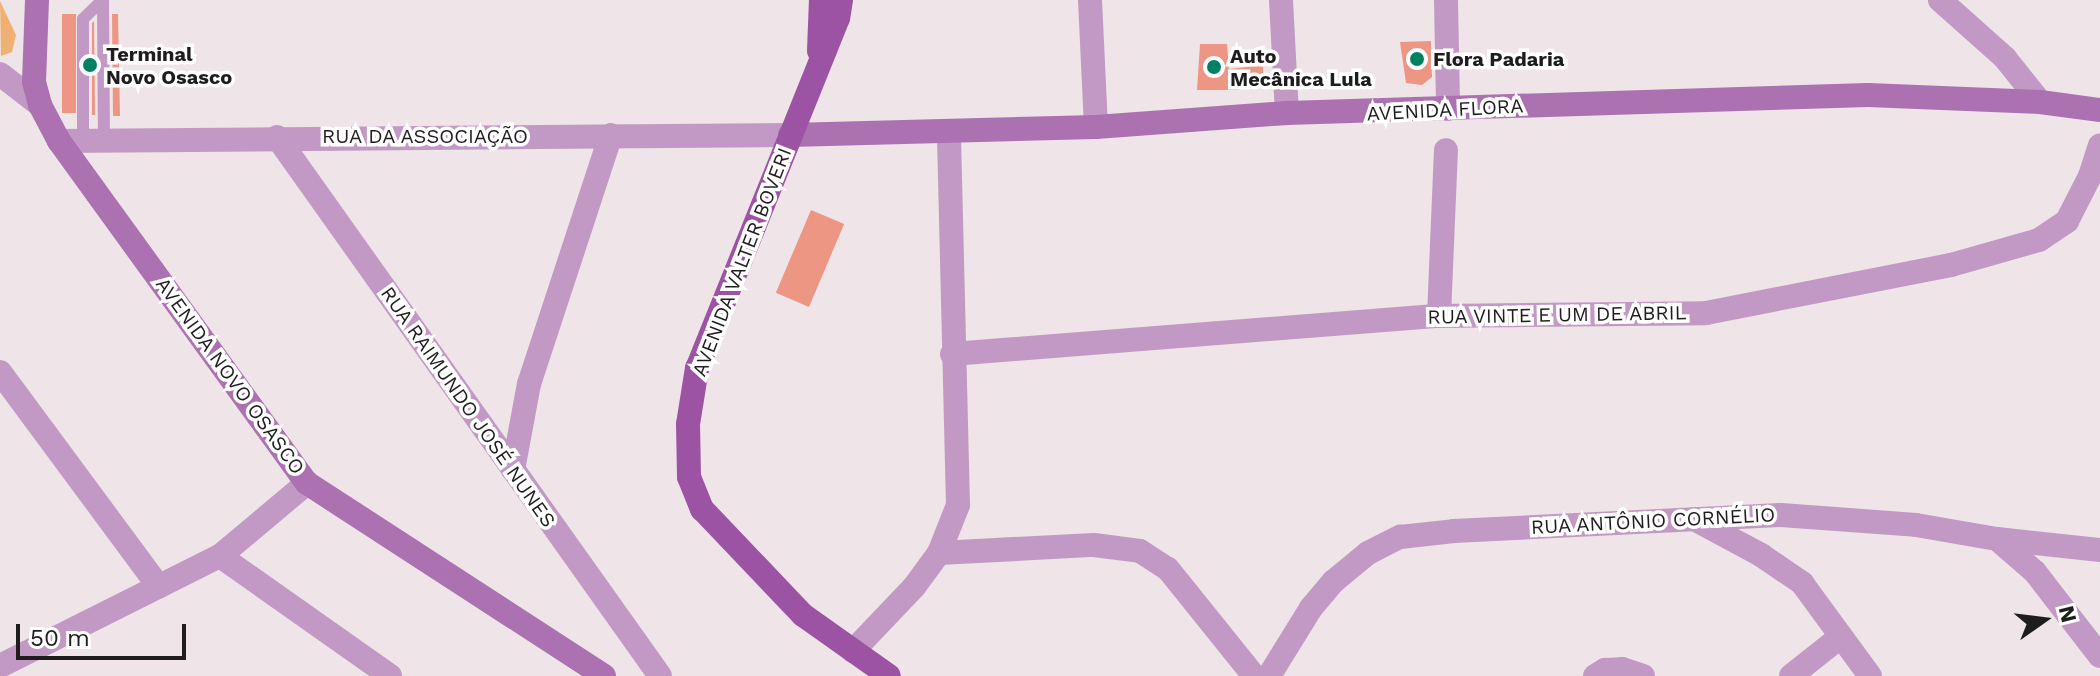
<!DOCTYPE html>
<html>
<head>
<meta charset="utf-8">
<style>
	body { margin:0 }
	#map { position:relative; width:2100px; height:676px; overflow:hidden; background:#efe4e7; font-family:"Work Sans",sans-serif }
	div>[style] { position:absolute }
	.green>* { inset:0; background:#efb172 }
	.building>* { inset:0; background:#ed9684; transform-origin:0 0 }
	.lane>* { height:12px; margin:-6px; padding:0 6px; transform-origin:6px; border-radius:6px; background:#c199c4 }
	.street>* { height:24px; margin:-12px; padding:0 12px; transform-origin:12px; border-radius:12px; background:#c199c4 }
	.secondary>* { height:24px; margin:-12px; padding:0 12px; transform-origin:12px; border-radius:12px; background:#ac71b1 }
	.primary>* { height:24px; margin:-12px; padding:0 12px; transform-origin:12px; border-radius:12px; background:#9c53a3 }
	.dots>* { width:22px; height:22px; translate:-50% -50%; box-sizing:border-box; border:4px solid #fff; border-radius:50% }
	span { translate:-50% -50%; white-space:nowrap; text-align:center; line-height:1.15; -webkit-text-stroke:7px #fff; paint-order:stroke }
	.poi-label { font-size:20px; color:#1f1c1d; font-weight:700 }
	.left { translate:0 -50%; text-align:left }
	.street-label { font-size:20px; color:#1f1c1d }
	.north { position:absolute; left:2004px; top:580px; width:80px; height:80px; -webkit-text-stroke:6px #fff; paint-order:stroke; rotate:76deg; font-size:22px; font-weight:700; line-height:32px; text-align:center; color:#1f1c1d }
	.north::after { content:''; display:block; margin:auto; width:28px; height:36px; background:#1f1c1d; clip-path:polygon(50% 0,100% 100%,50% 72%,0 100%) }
	.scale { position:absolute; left:16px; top:624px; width:170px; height:36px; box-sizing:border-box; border:4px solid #1f1c1d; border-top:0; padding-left:10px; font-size:24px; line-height:28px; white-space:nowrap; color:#1f1c1d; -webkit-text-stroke:6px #fff; paint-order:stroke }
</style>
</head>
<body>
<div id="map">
	<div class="green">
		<div style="clip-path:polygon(0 1px,16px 35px,12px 52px,1px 56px)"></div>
	</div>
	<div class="building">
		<div style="left:62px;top:14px;width:14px;height:99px"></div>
		<div style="clip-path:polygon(112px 14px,118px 14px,120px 116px,113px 116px)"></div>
		<div style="clip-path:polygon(94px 21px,95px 115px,92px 115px,92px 23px)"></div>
		<div style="clip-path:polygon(1431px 41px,1432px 77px,1422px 85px,1406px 83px,1400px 42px)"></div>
		<div style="clip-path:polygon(1200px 44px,1227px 44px,1229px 69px,1263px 65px,1263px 81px,1238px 90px,1197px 90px)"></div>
		<div style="left:811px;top:210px;width:36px;height:90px;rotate:23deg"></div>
	</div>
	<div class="lane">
		<div style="left:103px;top:0;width:140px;rotate:89.6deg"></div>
		<div style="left:83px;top:140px;width:121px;rotate:-90deg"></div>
		<div style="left:83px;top:19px;width:28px;rotate:-44deg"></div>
	</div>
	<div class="street">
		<div style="left:1090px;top:0;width:127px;rotate:87.3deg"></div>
		<div style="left:1281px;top:0;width:113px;rotate:87deg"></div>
		<div style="left:1446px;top:0;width:109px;rotate:88.9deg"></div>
		<div style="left:1940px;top:0;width:87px;rotate:41.7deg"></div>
		<div style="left:2005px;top:58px;width:56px;rotate:51.5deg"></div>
		<div style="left:0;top:74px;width:51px;rotate:37.8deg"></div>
		<div style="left:277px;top:137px;width:661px;rotate:54.6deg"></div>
		<div style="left:59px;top:141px;width:731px;rotate:-0.47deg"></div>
		<div style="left:1439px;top:316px;width:166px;rotate:-87.6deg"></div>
		<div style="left:952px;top:354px;width:488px;rotate:-4.5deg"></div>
		<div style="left:1439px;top:316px;width:267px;rotate:-0.6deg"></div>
		<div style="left:1706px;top:313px;width:250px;rotate:-11.1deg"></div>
		<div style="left:1951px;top:265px;width:91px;rotate:-15.9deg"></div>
		<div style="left:2039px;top:240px;width:34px;rotate:-34deg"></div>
		<div style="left:2067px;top:221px;width:51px;rotate:-62.9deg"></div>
		<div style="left:2090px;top:176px;width:32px;rotate:-72deg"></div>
		<div style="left:0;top:372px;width:267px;rotate:53.5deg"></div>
		<div style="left:513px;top:470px;width:87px;rotate:-79.5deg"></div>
		<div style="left:529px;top:384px;width:262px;rotate:-71.8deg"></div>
		<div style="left:1694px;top:519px;width:76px;rotate:28.2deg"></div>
		<div style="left:1761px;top:555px;width:50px;rotate:34.3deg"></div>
		<div style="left:1802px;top:583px;width:115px;rotate:53.8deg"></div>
		<div style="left:1997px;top:539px;width:50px;rotate:41deg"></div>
		<div style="left:2035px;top:572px;width:106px;rotate:52.3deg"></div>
		<div style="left:939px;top:553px;width:155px;rotate:-3deg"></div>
		<div style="left:1094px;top:545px;width:46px;rotate:7.4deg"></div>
		<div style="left:1140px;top:551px;width:33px;rotate:33deg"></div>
		<div style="left:1168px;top:569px;width:137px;rotate:51.2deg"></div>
		<div style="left:220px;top:556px;width:208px;rotate:35.2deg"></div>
		<div style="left:853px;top:651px;width:88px;rotate:-46.4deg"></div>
		<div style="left:914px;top:587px;width:42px;rotate:-53.7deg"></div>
		<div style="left:939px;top:553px;width:52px;rotate:-68.4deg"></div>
		<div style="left:958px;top:505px;width:374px;rotate:-91.4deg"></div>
		<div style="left:0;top:666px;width:246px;rotate:-26.6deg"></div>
		<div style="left:220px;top:556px;width:114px;rotate:-40deg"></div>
		<div style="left:1269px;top:676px;width:80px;rotate:-58.3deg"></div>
		<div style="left:1311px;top:608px;width:35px;rotate:-50deg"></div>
		<div style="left:1334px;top:581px;width:44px;rotate:-39.5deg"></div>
		<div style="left:1368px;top:553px;width:36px;rotate:-27deg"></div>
		<div style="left:1400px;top:537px;width:54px;rotate:-6.3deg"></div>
		<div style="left:1454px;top:531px;width:327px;rotate:-2.8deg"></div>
		<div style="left:1781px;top:515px;width:135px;rotate:4.2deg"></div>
		<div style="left:1916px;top:525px;width:82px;rotate:9.8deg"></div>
		<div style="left:1997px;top:539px;width:104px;rotate:6.1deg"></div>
		<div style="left:1595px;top:676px;width:12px;rotate:-31deg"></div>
		<div style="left:1605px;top:670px;width:17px;rotate:-3deg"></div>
		<div style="left:1622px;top:669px;width:22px;rotate:18deg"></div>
		<div style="left:1791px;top:676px;width:63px;rotate:-38.5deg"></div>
	</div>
	<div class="secondary">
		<div style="left:37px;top:0;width:82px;rotate:92.1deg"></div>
		<div style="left:34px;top:82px;width:24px;rotate:75deg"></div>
		<div style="left:40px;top:105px;width:41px;rotate:62.2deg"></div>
		<div style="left:59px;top:141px;width:422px;rotate:54.1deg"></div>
		<div style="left:307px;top:483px;width:354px;rotate:33deg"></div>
		<div style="left:790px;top:135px;width:306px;rotate:-1.5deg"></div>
		<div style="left:1096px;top:127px;width:192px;rotate:-4.2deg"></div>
		<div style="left:1287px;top:113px;width:581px;rotate:-1.77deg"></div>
		<div style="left:1868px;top:95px;width:172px;rotate:2.3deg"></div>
		<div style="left:2040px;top:102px;width:61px;rotate:7.6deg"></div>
	</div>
	<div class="primary">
		<div style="left:841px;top:0;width:18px;rotate:99deg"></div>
		<div style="left:838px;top:18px;width:377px;rotate:111.9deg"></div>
		<div style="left:697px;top:368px;width:57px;rotate:99.1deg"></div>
		<div style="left:688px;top:424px;width:53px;rotate:88.9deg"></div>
		<div style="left:689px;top:477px;width:35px;rotate:68deg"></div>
		<div style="left:702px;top:509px;width:146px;rotate:46.4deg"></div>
		<div style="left:803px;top:615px;width:105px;rotate:35.3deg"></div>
		<div style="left:819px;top:51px;width:51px;rotate:-87.8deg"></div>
	</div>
	<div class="dots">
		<div style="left:1417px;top:59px;background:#038263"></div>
		<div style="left:90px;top:65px;background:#038263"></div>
		<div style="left:1214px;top:67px;background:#038263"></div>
	</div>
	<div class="poi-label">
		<span class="left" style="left:106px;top:66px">Terminal<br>Novo Osasco</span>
		<span class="left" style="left:1230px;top:68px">Auto<br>Mecânica Lula</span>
		<span class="left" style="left:1433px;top:59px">Flora Padaria</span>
	</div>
	<div class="street-label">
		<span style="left:1445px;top:110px;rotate:-3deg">AVENIDA FLORA</span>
		<span style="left:425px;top:136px">RUA DA ASSOCIAÇÃO</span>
		<span style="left:742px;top:262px;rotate:-69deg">AVENIDA VALTER BOVERI</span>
		<span style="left:1557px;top:315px;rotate:-1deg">RUA VINTE E UM DE ABRIL</span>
		<span style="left:230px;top:376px;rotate:54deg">AVENIDA NOVO OSASCO</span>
		<span style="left:468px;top:407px;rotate:55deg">RUA RAIMUNDO JOSÉ NUNES</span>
		<span style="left:1653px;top:521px;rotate:-3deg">RUA ANTÔNIO CORNÉLIO</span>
	</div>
	<div class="north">N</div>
	<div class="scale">50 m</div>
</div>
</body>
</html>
